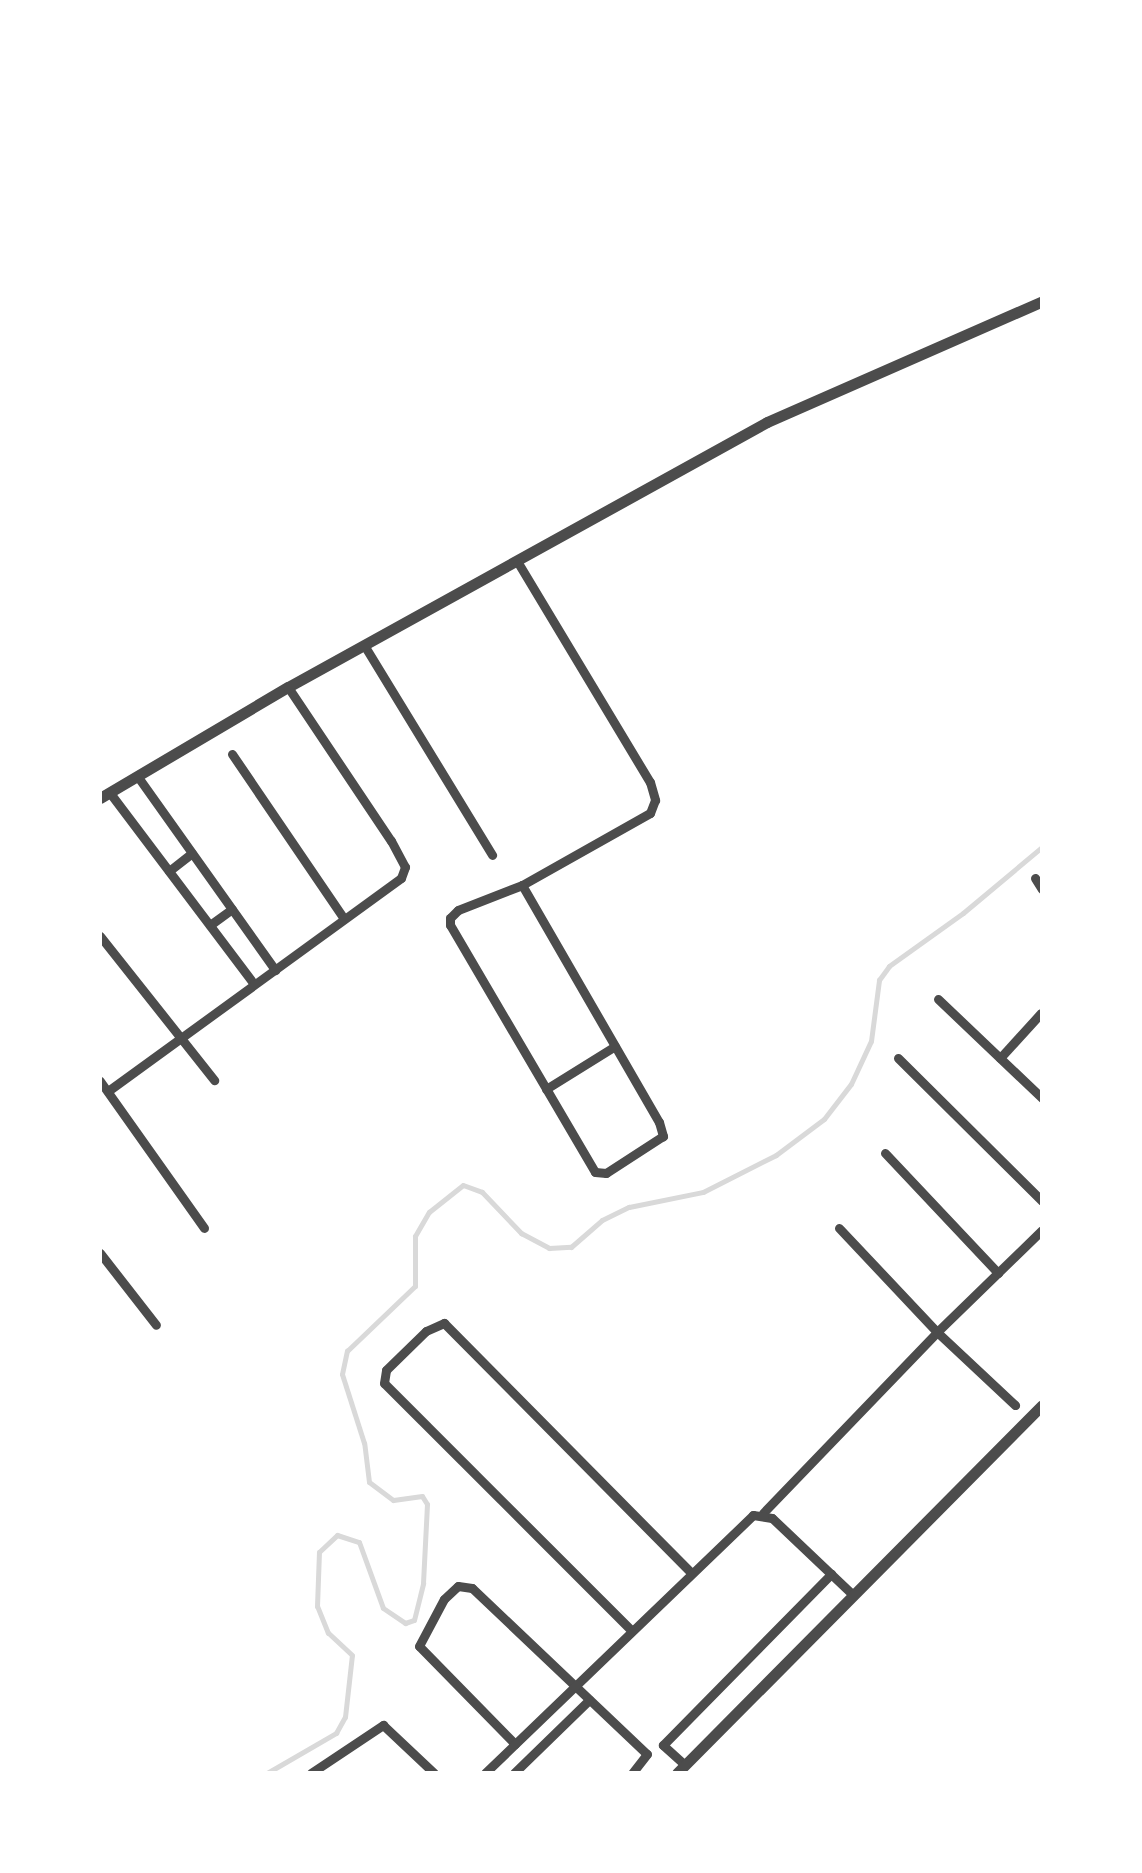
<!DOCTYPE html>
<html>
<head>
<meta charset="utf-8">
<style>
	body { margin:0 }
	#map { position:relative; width:1142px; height:1873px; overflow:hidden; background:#fff; font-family:"Work Sans",sans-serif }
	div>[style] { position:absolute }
	.stream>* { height:5px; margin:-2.5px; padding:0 2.5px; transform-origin:2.5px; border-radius:2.5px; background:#d9d9d9 }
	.minor>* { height:9px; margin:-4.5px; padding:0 4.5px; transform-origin:4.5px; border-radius:4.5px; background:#4c4c4c }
	.tertiary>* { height:11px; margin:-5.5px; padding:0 5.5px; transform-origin:5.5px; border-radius:5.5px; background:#4c4c4c }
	span { translate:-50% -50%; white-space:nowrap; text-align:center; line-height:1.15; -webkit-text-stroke:8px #fff; paint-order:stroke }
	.frame { position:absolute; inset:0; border:102px solid #fff; pointer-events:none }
</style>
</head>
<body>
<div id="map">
	<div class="stream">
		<div style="left:267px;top:1773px;width:80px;rotate:-30.1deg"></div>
		<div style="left:336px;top:1733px;width:18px;rotate:-61deg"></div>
		<div style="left:345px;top:1717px;width:62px;rotate:-83.6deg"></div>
		<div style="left:352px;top:1655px;width:33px;rotate:-137deg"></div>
		<div style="left:328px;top:1633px;width:29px;rotate:-112deg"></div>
		<div style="left:317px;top:1606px;width:54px;rotate:-87.9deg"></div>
		<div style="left:319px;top:1552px;width:25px;rotate:-43deg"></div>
		<div style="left:337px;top:1535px;width:23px;rotate:18deg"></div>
		<div style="left:359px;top:1542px;width:70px;rotate:70deg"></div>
		<div style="left:383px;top:1608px;width:27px;rotate:34deg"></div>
		<div style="left:405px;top:1623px;width:9px;rotate:-18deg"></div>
		<div style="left:414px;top:1620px;width:38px;rotate:-76deg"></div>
		<div style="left:423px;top:1583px;width:79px;rotate:-87.1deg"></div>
		<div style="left:427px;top:1504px;width:9px;rotate:-122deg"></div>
		<div style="left:422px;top:1496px;width:29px;rotate:172deg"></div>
		<div style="left:393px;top:1500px;width:30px;rotate:-143deg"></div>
		<div style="left:369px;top:1482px;width:39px;rotate:-97deg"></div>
		<div style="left:364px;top:1443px;width:72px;rotate:-107.7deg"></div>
		<div style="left:342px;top:1374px;width:24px;rotate:-78deg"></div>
		<div style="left:347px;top:1351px;width:94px;rotate:-43.7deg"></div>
		<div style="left:415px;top:1286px;width:50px;rotate:-90deg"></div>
		<div style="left:415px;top:1236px;width:28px;rotate:-60deg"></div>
		<div style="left:429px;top:1212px;width:43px;rotate:-38.5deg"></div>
		<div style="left:463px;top:1185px;width:20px;rotate:20deg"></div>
		<div style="left:482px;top:1192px;width:57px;rotate:46.4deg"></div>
		<div style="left:521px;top:1233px;width:32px;rotate:28deg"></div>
		<div style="left:549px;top:1248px;width:22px;rotate:-3deg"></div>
		<div style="left:571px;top:1247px;width:41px;rotate:-41.1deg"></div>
		<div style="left:602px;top:1220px;width:30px;rotate:-26deg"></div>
		<div style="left:629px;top:1207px;width:76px;rotate:-11.5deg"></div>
		<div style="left:703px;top:1192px;width:82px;rotate:-26.9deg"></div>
		<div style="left:776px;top:1155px;width:60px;rotate:-36.9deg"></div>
		<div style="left:824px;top:1119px;width:44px;rotate:-52.4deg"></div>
		<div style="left:851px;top:1084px;width:47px;rotate:-65.1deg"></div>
		<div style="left:871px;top:1041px;width:62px;rotate:-82.5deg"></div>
		<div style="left:879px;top:980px;width:17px;rotate:-54deg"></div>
		<div style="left:889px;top:966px;width:91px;rotate:-35.6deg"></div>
		<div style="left:963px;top:913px;width:103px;rotate:-39.9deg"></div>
	</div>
	<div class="minor">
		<div style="left:517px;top:561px;width:258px;rotate:59deg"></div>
		<div style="left:650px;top:782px;width:19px;rotate:74deg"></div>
		<div style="left:655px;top:800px;width:14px;rotate:111deg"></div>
		<div style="left:650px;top:813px;width:147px;rotate:150.6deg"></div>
		<div style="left:522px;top:885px;width:274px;rotate:60deg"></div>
		<div style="left:659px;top:1122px;width:15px;rotate:74deg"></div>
		<div style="left:663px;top:1136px;width:68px;rotate:147deg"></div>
		<div style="left:606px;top:1173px;width:11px;rotate:-175deg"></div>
		<div style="left:595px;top:1172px;width:286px;rotate:-120.4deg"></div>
		<div style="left:450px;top:925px;width:7px;rotate:-90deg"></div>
		<div style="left:450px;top:918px;width:11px;rotate:-45deg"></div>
		<div style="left:458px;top:910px;width:69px;rotate:-21.3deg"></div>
		<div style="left:364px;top:645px;width:246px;rotate:58.6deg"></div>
		<div style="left:232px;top:754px;width:199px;rotate:55.8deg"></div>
		<div style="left:138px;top:777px;width:237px;rotate:54.6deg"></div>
		<div style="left:110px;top:793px;width:239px;rotate:53deg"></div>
		<div style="left:169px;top:871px;width:29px;rotate:-38deg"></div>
		<div style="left:1035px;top:878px;width:13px;rotate:58deg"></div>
		<div style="left:210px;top:925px;width:27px;rotate:-36deg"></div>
		<div style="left:100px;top:936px;width:184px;rotate:51.6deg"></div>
		<div style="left:938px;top:999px;width:144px;rotate:43.6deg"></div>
		<div style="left:898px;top:1058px;width:203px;rotate:44.8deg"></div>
		<div style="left:1000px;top:1058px;width:61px;rotate:-47.7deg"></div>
		<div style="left:100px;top:1081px;width:180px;rotate:54.7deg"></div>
		<div style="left:546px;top:1089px;width:81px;rotate:-31.9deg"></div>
		<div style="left:108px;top:1091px;width:362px;rotate:-36deg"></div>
		<div style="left:401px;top:878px;width:12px;rotate:-70deg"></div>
		<div style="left:405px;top:867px;width:30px;rotate:-118deg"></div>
		<div style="left:391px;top:841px;width:185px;rotate:-123.8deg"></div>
		<div style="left:885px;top:1153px;width:165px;rotate:46.7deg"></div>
		<div style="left:839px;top:1228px;width:143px;rotate:46.7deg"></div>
		<div style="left:937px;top:1332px;width:107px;rotate:43.1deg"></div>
		<div style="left:100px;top:1253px;width:91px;rotate:52.1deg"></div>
		<div style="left:763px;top:1513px;width:251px;rotate:-46.1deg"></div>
		<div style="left:937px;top:1332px;width:146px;rotate:-44.2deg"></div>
		<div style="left:631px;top:1630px;width:349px;rotate:-135deg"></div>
		<div style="left:384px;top:1383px;width:13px;rotate:-81deg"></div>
		<div style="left:386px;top:1370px;width:56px;rotate:-44.3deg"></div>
		<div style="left:426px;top:1331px;width:20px;rotate:-24deg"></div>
		<div style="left:444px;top:1323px;width:350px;rotate:45.3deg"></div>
		<div style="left:515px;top:1744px;width:137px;rotate:-134.4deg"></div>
		<div style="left:419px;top:1646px;width:53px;rotate:-62deg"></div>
		<div style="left:444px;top:1599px;width:19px;rotate:-43deg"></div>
		<div style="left:458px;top:1586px;width:14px;rotate:8deg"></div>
		<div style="left:472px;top:1588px;width:241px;rotate:43.5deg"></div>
		<div style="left:647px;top:1754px;width:24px;rotate:128deg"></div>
		<div style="left:685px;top:1765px;width:30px;rotate:-138deg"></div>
		<div style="left:663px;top:1745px;width:240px;rotate:-45.5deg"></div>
		<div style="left:311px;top:1773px;width:87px;rotate:-33.7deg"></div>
		<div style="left:383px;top:1725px;width:70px;rotate:43.3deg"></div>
		<div style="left:485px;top:1773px;width:372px;rotate:-43.9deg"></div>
		<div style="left:753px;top:1515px;width:19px;rotate:9deg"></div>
		<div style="left:772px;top:1518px;width:110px;rotate:43.5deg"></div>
		<div style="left:514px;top:1773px;width:105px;rotate:-44.2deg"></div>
	</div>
	<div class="tertiary">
		<div style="left:100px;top:798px;width:218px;rotate:-30.6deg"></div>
		<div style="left:288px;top:687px;width:547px;rotate:-28.95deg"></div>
		<div style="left:767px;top:422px;width:300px;rotate:-23.7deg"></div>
		<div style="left:677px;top:1773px;width:518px;rotate:-45.23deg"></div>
	</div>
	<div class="frame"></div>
</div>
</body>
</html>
